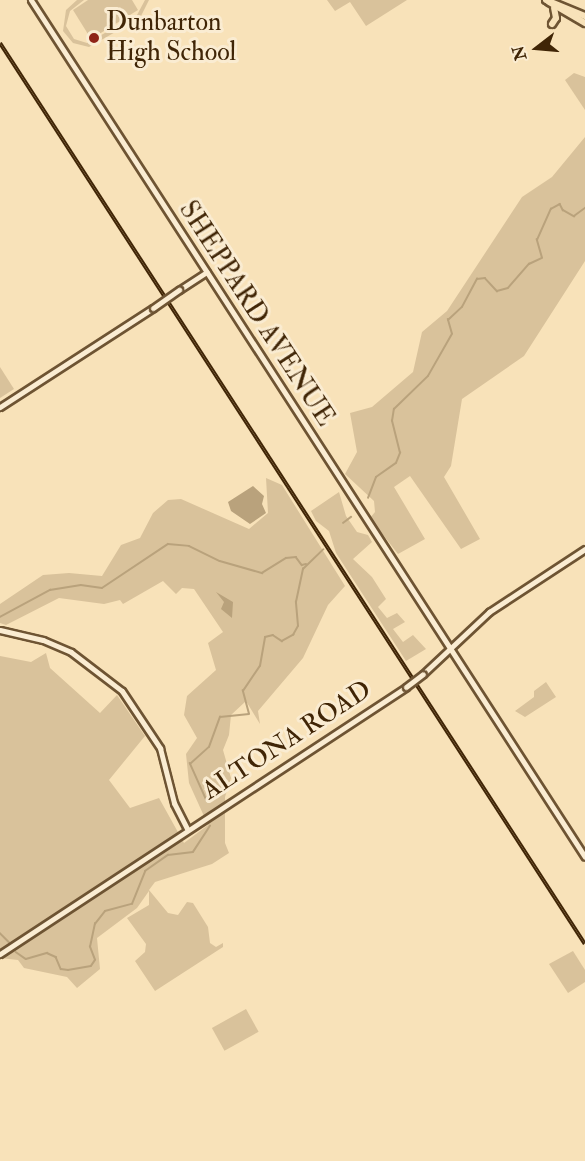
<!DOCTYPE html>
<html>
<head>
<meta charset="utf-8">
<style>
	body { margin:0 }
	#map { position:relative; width:585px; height:1161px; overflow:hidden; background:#f8e2b9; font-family:"IM FELL Double Pica",serif }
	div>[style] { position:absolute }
	.green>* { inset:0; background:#d9c29b; transform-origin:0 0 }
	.water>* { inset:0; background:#b9a27c }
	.stream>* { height:1.5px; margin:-0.75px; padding:0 0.75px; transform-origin:0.75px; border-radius:0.75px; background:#b9a27c }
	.roads { filter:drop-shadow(2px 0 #6e5433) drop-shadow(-2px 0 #6e5433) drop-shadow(0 2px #6e5433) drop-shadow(0 -2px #6e5433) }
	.tertiary>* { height:5px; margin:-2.5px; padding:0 2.5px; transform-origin:2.5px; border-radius:2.5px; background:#faecd2 }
	.secondary>* { height:5px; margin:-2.5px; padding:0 2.5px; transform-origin:2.5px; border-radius:2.5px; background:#faecd2 }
	.primary>* { height:6px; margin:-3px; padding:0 3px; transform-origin:3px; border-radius:3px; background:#f8e2b9 }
	.rail>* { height:4px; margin-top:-2px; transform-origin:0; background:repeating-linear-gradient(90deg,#faecd2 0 4.5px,#402506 0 9px); box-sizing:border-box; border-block:2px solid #402506 }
	.bridges { filter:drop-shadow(2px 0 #6e5433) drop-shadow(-2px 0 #6e5433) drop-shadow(0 2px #6e5433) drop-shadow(0 -2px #6e5433) }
	.tertiary-bridge>* { height:5px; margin:-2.5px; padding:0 2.5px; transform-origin:2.5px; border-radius:2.5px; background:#faecd2 }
	.secondary-bridge>* { height:5px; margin:-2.5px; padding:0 2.5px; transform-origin:2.5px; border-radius:2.5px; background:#faecd2 }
	.dots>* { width:16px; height:16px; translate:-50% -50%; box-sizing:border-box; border:3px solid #faecd2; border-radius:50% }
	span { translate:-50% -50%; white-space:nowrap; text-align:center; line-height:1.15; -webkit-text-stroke:6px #faecd2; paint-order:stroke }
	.poi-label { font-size:26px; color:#402506 }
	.left { translate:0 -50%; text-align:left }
	.street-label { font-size:26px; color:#402506 }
	.north { position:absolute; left:507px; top:18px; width:60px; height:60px; -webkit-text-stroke:4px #faecd2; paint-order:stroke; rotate:254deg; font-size:16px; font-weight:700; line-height:24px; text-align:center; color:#402506 }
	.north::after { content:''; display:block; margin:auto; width:21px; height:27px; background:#402506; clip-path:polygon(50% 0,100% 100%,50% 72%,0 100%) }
</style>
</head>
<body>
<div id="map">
	<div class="green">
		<div style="clip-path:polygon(77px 0,84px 0,70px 11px,66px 26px,74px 39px,87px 43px,137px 15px,145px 0,149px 0,140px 18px,89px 47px,73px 43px,63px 31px,66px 10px)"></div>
		<div style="clip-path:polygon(88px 0,132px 0,138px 10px,91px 39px,73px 10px)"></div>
		<div style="clip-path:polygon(327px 0,407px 0,366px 26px,350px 2px,335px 11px)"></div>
		<div style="clip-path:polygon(574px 73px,585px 77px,585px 110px,565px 80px)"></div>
		<div style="clip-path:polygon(585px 137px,585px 261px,524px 356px,462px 399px,451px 466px,444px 477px,480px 539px,461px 549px,410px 476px,394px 487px,425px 539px,398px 554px,370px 518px,375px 512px,374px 501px,345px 474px,357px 452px,350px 413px,372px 407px,413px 372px,422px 332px,447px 311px,522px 197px,552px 177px)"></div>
		<div style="clip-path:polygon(0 367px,14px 389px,0 398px)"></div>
		<div style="clip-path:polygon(266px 478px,282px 485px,345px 586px,328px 605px,303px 658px,258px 711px,260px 724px,246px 701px,231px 715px,229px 735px,223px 750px,231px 778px,225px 797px,225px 843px,229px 853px,212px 864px,155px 882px,149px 890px,168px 913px,178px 915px,187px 902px,193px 903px,208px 927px,210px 943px,216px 947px,223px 943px,223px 947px,155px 991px,135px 961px,145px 952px,146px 944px,127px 918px,149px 905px,149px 891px,137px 908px,97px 938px,100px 969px,77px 988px,67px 977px,24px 968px,18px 960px,0 958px,0 656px,31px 662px,46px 653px,50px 668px,100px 713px,117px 695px,145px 736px,109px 780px,130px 808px,159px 798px,184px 843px,208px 825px,189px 783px,186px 754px,197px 738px,184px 715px,187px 696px,216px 670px,208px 643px,223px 632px,194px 589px,182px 588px,176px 594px,163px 581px,123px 604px,120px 600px,104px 604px,59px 598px,6px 625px,0 623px,0 604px,43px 575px,69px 573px,102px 576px,121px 545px,140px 538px,153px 513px,168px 500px,181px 499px,249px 529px,268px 513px)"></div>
		<div style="clip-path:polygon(339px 492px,346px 516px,357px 532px,368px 535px,372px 542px,353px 559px,372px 577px,386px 599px,378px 607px,387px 618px,397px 613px,405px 622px,393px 629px,403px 642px,413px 635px,426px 649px,406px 661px,336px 553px,329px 531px,316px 521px,311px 511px)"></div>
		<div style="clip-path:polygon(546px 682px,556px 697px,525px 717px,515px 711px,534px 697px,534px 691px)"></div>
		<div style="clip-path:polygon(573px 951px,585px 970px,585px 982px,568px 993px,549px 964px)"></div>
		<div style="left:246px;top:1009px;width:26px;height:39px;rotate:61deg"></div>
	</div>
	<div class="water">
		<div style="clip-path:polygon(253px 486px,264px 496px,262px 504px,266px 513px,250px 524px,231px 511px,228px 502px)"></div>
		<div style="clip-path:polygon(216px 592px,233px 602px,232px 618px,221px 609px,224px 602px)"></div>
	</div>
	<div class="stream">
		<div style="left:368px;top:498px;width:22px;rotate:-69deg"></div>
		<div style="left:376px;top:477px;width:24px;rotate:-35deg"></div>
		<div style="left:396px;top:463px;width:11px;rotate:-68deg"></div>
		<div style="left:400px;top:453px;width:33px;rotate:-104deg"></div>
		<div style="left:392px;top:421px;width:12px;rotate:-81deg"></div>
		<div style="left:394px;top:409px;width:47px;rotate:-44.1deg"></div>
		<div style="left:428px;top:376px;width:48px;rotate:-60.3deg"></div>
		<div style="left:452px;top:334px;width:15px;rotate:-106deg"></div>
		<div style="left:448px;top:320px;width:19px;rotate:-43deg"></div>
		<div style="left:462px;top:307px;width:32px;rotate:-62deg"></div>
		<div style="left:477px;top:279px;width:8px;rotate:-7deg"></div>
		<div style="left:485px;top:278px;width:18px;rotate:47deg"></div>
		<div style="left:497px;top:291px;width:11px;rotate:-15deg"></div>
		<div style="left:508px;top:288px;width:32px;rotate:-49deg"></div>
		<div style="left:529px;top:264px;width:14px;rotate:-25deg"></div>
		<div style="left:542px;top:258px;width:19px;rotate:-106deg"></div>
		<div style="left:537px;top:240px;width:34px;rotate:-66deg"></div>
		<div style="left:551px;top:209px;width:10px;rotate:-29deg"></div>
		<div style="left:560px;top:204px;width:7px;rotate:63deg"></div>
		<div style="left:563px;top:210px;width:13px;rotate:29deg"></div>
		<div style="left:574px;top:216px;width:14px;rotate:-36deg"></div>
		<div style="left:343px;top:523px;width:10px;rotate:-37deg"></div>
		<div style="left:0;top:617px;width:57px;rotate:-28.4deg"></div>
		<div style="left:50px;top:590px;width:31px;rotate:-9deg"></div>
		<div style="left:81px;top:585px;width:21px;rotate:8deg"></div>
		<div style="left:102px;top:588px;width:79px;rotate:-33.7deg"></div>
		<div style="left:168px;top:544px;width:21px;rotate:5deg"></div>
		<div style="left:189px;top:546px;width:34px;rotate:26deg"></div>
		<div style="left:220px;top:561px;width:44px;rotate:15.9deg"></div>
		<div style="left:262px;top:573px;width:28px;rotate:-32deg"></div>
		<div style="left:286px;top:558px;width:10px;rotate:-6deg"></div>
		<div style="left:296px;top:557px;width:10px;rotate:53deg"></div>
		<div style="left:302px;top:565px;width:4px;rotate:-14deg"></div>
		<div style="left:207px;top:802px;width:42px;rotate:-114.1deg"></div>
		<div style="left:190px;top:764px;width:25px;rotate:-42deg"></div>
		<div style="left:209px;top:747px;width:32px;rotate:-70deg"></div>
		<div style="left:220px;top:717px;width:29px;rotate:-6deg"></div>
		<div style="left:249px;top:714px;width:24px;rotate:-105deg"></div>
		<div style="left:243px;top:691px;width:30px;rotate:-56deg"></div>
		<div style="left:260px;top:666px;width:29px;rotate:-80deg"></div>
		<div style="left:265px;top:637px;width:8px;rotate:-14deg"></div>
		<div style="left:273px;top:635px;width:11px;rotate:34deg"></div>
		<div style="left:282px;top:641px;width:13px;rotate:-29deg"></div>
		<div style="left:293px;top:635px;width:10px;rotate:-61deg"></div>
		<div style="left:298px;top:626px;width:24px;rotate:-95deg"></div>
		<div style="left:296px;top:602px;width:34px;rotate:-78deg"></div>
		<div style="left:303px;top:569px;width:28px;rotate:-44deg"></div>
		<div style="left:0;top:933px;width:13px;rotate:45deg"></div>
		<div style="left:16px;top:952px;width:12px;rotate:35deg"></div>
		<div style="left:26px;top:959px;width:22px;rotate:-16deg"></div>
		<div style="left:47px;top:953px;width:10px;rotate:24deg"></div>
		<div style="left:56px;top:957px;width:13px;rotate:67deg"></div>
		<div style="left:61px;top:969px;width:7px;rotate:8deg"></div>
		<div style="left:68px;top:970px;width:23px;rotate:-10deg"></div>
		<div style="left:91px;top:966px;width:7px;rotate:-56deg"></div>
		<div style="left:95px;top:960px;width:14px;rotate:-111deg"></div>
		<div style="left:90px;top:947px;width:24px;rotate:-78deg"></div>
		<div style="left:95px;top:924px;width:16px;rotate:-52deg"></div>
		<div style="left:105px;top:911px;width:28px;rotate:-15deg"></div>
		<div style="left:132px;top:904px;width:35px;rotate:-68deg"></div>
		<div style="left:145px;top:871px;width:28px;rotate:-35deg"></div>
		<div style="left:168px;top:855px;width:25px;rotate:-7deg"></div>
		<div style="left:193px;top:852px;width:31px;rotate:-57deg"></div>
	</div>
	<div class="roads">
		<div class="tertiary">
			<div style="left:31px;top:0;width:1020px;rotate:57.12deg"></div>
			<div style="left:179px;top:290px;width:33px;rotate:-33deg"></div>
			<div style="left:0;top:407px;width:182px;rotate:-32.9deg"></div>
			<div style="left:0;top:630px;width:44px;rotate:13.1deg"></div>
			<div style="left:43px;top:640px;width:30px;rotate:23deg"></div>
			<div style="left:71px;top:652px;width:64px;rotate:37.4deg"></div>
			<div style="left:122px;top:691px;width:69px;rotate:56.3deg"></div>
			<div style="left:160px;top:748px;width:57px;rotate:75.7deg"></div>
			<div style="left:174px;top:803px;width:29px;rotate:63deg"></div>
		</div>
		<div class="secondary">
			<div style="left:423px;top:674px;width:91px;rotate:-43.2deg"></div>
			<div style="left:489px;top:612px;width:115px;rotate:-33.3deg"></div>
			<div style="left:0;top:954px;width:486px;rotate:-33.3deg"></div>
		</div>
		<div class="primary">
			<div style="left:546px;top:0;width:42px;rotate:22.3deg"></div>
			<div style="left:549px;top:2px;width:42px;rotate:30.3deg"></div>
			<div style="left:552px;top:24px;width:7px;rotate:-56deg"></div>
			<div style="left:556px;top:18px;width:10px;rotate:-101deg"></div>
		</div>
	</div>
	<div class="rail">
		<div style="left:0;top:43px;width:1074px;rotate:57.01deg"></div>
	</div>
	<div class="bridges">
		<div class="tertiary-bridge">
			<div style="left:153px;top:308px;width:32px;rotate:-35deg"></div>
		</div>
		<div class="secondary-bridge">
			<div style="left:406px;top:687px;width:21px;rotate:-37deg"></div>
		</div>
	</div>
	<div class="dots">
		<div style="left:94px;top:38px;background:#8f2418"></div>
	</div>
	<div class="poi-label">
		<span class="left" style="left:106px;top:38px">Dunbarton<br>High School</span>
	</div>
	<div class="street-label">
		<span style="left:256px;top:314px;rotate:57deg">SHEPPARD AVENUE</span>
		<span style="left:287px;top:741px;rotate:-33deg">ALTONA ROAD</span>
	</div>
	<div class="north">N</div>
</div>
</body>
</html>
